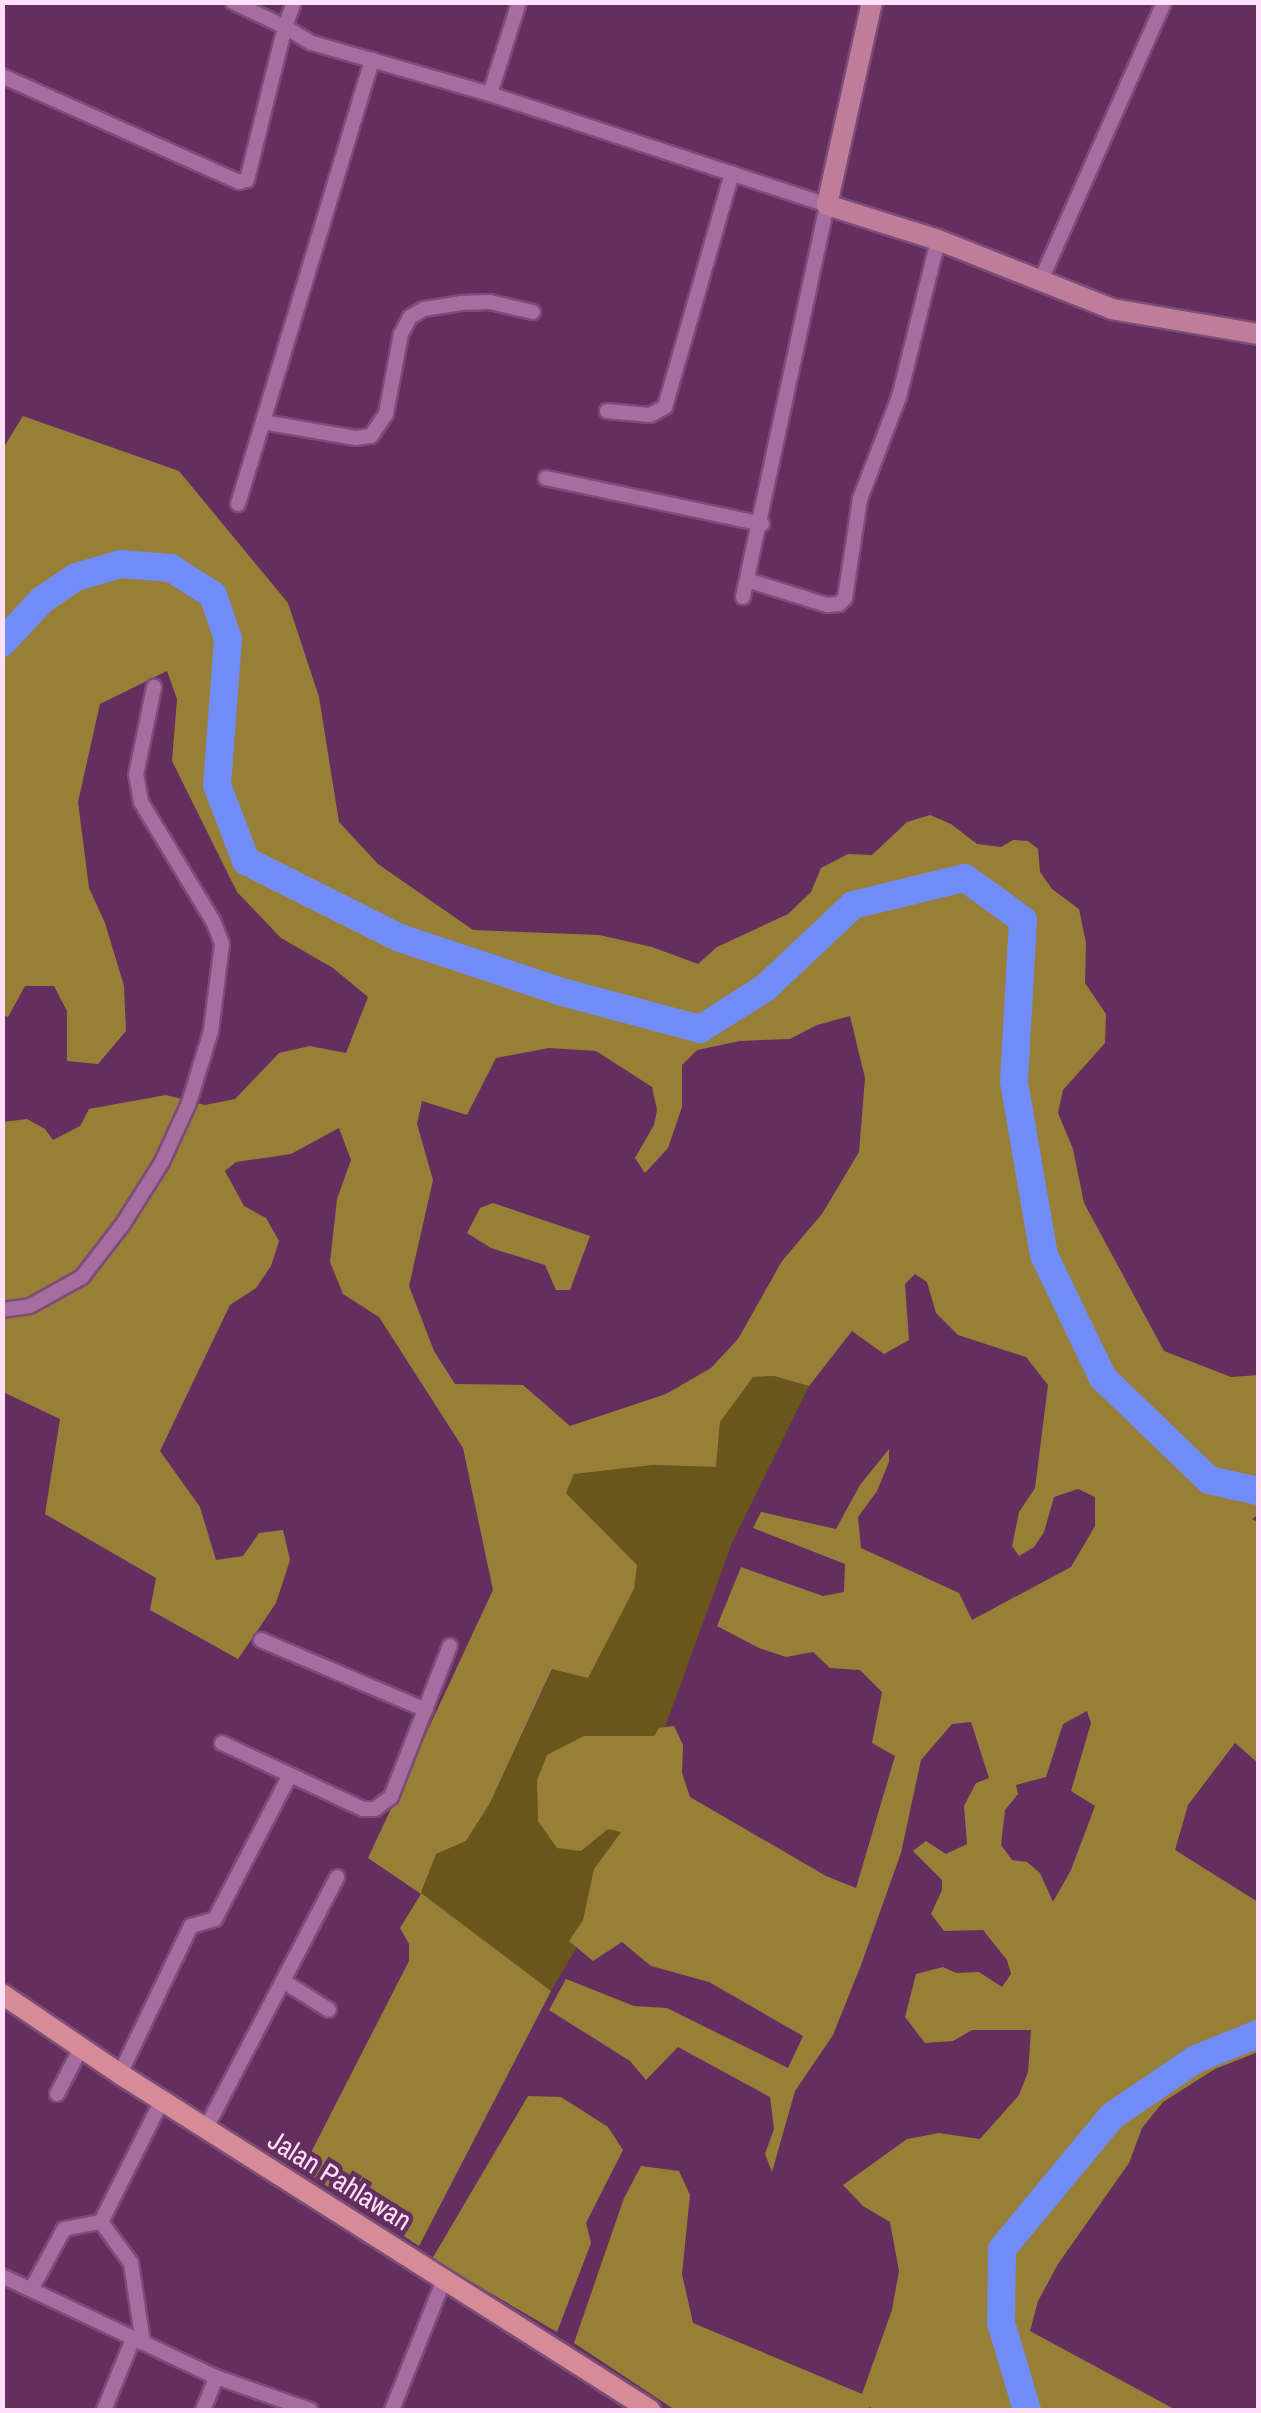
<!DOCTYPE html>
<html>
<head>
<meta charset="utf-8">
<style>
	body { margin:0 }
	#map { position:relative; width:1261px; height:2413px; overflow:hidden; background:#642f5f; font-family:"Archivo Narrow",sans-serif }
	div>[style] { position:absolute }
	.green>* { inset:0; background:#69561a }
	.forest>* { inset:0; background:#977f37 }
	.river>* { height:28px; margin:-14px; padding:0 14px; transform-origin:14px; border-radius:14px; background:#718cf6 }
	.roads { filter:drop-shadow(2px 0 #7b4d76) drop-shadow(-2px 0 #7b4d76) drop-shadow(0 2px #7b4d76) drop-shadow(0 -2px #7b4d76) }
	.street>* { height:14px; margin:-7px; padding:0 7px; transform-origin:7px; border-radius:7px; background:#a76da0 }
	.secondary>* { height:20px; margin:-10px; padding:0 10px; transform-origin:10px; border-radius:10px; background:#bf7c9b }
	.primary>* { height:20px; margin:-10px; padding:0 10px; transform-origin:10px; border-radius:10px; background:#d68b96 }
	span { translate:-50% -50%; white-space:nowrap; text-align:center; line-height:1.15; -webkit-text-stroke:9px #642f5f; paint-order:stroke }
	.street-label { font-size:28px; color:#ffdffa }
	.frame { position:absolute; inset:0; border:5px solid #ffdffa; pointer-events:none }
</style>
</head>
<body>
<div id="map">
	<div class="green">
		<div style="clip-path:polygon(774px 1376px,809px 1386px,732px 1543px,598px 1911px,551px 1991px,421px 1894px,436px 1854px,466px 1841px,490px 1803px,553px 1669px,637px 1565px,566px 1493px,574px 1473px,653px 1465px,716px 1467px,720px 1422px,730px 1406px,753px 1377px)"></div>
	</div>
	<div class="forest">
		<div style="clip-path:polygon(evenodd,23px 416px,179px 471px,288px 603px,319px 697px,339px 822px,378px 864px,473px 930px,599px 935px,652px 947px,698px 964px,717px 947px,788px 914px,811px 892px,821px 868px,848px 854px,872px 855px,907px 822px,930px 815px,951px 824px,977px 844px,1001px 847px,1013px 840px,1028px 841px,1038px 849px,1040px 872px,1052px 889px,1079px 909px,1086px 943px,1085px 983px,1106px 1014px,1105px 1043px,1063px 1090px,1058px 1113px,1073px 1149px,1084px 1203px,1164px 1351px,1231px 1377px,1258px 1375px,1258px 1515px,1252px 1519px,1258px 1522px,1258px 1763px,1235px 1743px,1188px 1805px,1175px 1850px,1258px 1902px,1258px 2052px,1215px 2069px,1163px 2102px,1142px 2128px,1129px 2163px,1058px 2264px,1038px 2301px,1030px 2331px,1176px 2410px,873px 2410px,870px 2407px,867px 2410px,675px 2410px,574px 2343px,624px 2198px,641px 2166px,679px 2171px,690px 2195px,682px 2274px,693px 2323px,862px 2394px,892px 2310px,899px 2271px,890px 2222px,863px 2206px,843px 2185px,907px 2139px,939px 2133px,980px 2139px,1019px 2095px,1028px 2072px,1031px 2030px,972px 2030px,953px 2041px,925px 2043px,905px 2017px,916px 1974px,943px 1967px,956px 1973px,979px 1972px,1002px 1987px,1011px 1974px,1007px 1960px,983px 1930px,944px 1931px,931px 1914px,942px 1890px,942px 1880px,913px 1851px,926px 1841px,946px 1854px,967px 1844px,964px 1806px,976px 1783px,989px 1778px,971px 1722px,952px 1724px,921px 1760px,901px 1853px,861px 1965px,833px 2035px,795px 2091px,772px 2172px,765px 2154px,774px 2129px,770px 2097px,678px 2047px,646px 2080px,630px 2061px,549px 2010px,566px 1979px,634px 2006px,667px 2008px,788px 2068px,803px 2036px,709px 1982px,651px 1966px,622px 1942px,593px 1961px,569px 1941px,583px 1920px,594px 1869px,621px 1832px,608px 1829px,581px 1851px,557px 1848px,538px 1821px,537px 1780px,547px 1755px,584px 1736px,654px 1736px,659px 1728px,674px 1726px,683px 1745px,682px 1773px,690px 1797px,826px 1876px,856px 1888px,895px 1756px,872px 1743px,882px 1692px,860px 1670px,830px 1668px,813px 1652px,786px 1657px,759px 1648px,717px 1626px,741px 1567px,823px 1596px,844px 1592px,845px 1564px,753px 1528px,761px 1512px,836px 1529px,860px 1485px,889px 1449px,889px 1462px,877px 1491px,858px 1517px,861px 1548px,959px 1593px,972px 1620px,1071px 1567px,1095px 1526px,1095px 1497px,1078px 1489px,1054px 1497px,1044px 1532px,1034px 1547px,1019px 1556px,1012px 1546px,1019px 1512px,1035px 1488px,1048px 1385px,1026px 1357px,958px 1335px,936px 1313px,927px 1282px,915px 1274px,905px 1284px,909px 1340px,884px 1354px,852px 1331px,809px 1386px,774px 1376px,753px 1377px,720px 1422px,716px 1467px,653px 1465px,574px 1474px,566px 1493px,637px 1565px,634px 1589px,588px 1678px,552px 1669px,490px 1803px,466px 1841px,436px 1854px,421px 1893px,551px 1991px,419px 2246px,302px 2170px,409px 1961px,409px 1944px,400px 1928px,421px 1894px,368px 1858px,493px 1590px,463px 1448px,379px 1317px,343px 1294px,330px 1262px,337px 1199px,351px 1160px,339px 1128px,291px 1154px,236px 1162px,225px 1171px,244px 1206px,266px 1218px,279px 1241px,271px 1266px,256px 1288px,230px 1305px,160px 1451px,200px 1507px,216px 1560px,243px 1556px,259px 1533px,283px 1530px,290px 1560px,276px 1603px,238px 1659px,150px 1610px,156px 1578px,45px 1514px,60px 1419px,3px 1392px,3px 1122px,27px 1119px,45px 1129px,53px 1140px,80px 1126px,89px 1109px,166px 1095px,205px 1105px,235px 1099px,279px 1053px,310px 1046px,346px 1053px,368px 997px,333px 968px,281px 938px,237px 892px,172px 761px,177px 699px,167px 671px,100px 704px,78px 802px,89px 888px,105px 923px,124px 986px,126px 1031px,98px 1064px,67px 1061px,67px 1011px,54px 986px,25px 986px,8px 1017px,3px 1015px,2px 450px,23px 416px,850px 1016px,865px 1078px,859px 1152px,822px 1214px,782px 1261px,738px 1339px,711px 1368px,666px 1394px,570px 1426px,523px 1385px,455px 1384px,434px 1351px,409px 1286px,433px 1180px,417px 1124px,422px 1101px,467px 1115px,496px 1058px,549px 1048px,596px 1051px,652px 1087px,657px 1110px,654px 1125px,635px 1158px,645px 1173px,668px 1148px,682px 1107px,682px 1065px,697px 1050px,740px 1041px,790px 1039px,817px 1025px,850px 1016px,23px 416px,1087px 1711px,1091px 1723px,1071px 1791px,1095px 1806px,1071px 1870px,1053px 1902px,1040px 1873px,1027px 1862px,1012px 1860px,1001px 1845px,1005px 1810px,1018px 1794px,1016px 1785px,1046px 1777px,1063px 1724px,1087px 1711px)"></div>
		<div style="clip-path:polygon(493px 1203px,590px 1236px,570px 1290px,556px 1290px,545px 1265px,491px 1248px,467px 1233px,480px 1208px)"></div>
		<div style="clip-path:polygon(528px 2096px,561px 2097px,608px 2127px,623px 2150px,586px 2223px,591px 2243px,557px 2332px,432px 2259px)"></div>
	</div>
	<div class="river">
		<div style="left:2px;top:643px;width:59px;rotate:-47.1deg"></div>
		<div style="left:42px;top:600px;width:41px;rotate:-34.1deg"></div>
		<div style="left:76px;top:577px;width:47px;rotate:-16.1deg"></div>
		<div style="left:121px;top:564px;width:50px;rotate:4.6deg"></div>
		<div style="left:171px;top:568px;width:50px;rotate:32.7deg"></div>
		<div style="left:213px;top:595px;width:46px;rotate:71.2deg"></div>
		<div style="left:228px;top:639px;width:146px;rotate:94.3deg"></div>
		<div style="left:217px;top:785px;width:81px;rotate:69.1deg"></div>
		<div style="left:246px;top:861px;width:172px;rotate:26.6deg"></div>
		<div style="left:400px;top:938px;width:171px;rotate:18.4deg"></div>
		<div style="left:562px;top:992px;width:143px;rotate:15deg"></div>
		<div style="left:700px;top:1029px;width:77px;rotate:-32.2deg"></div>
		<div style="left:765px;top:988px;width:121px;rotate:-43.3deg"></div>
		<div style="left:853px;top:905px;width:115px;rotate:-13.6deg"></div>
		<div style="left:965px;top:878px;width:72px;rotate:35.9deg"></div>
		<div style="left:1023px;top:920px;width:162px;rotate:93.2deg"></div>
		<div style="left:1014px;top:1082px;width:176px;rotate:80.2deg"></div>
		<div style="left:1044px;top:1255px;width:136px;rotate:64.4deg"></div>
		<div style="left:1103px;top:1378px;width:147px;rotate:43.9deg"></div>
		<div style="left:1209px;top:1480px;width:50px;rotate:12.7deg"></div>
		<div style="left:1027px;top:2410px;width:91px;rotate:-106.6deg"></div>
		<div style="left:1001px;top:2323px;width:74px;rotate:-89.2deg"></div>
		<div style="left:1002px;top:2249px;width:173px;rotate:-50.4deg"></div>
		<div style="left:1112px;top:2116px;width:102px;rotate:-34.2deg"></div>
		<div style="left:1196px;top:2059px;width:67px;rotate:-22deg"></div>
	</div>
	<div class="roads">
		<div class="street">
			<div style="left:294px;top:2px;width:27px;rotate:110deg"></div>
			<div style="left:285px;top:27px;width:31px;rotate:31deg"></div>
			<div style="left:312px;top:43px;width:185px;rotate:16deg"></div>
			<div style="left:490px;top:94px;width:355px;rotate:18.2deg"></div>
			<div style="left:827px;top:205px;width:401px;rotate:102.1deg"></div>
			<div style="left:2px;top:76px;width:260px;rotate:24.1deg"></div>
			<div style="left:239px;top:182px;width:8px;rotate:-14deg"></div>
			<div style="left:247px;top:180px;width:158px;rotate:-76.1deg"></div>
			<div style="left:285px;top:27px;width:58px;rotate:-154.3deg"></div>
			<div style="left:490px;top:94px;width:96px;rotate:-72.5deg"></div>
			<div style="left:1041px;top:280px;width:304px;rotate:-66.1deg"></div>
			<div style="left:607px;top:411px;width:43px;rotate:5.3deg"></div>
			<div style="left:650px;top:415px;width:17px;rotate:-28deg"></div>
			<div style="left:665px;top:407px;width:243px;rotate:-74deg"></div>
			<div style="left:263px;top:422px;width:94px;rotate:9.8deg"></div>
			<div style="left:356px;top:438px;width:15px;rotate:-8deg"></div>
			<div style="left:371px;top:436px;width:27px;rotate:-56deg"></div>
			<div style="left:386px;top:414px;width:81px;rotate:-79.4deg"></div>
			<div style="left:401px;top:334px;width:19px;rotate:-62deg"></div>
			<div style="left:410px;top:317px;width:16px;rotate:-30deg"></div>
			<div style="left:424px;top:309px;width:36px;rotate:-9deg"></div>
			<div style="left:460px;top:303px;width:30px;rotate:-2deg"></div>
			<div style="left:490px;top:302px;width:44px;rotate:13.1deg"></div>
			<div style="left:546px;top:478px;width:221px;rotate:12deg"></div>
			<div style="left:238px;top:504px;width:464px;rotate:-73.2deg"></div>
			<div style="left:747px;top:580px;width:84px;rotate:17.4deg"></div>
			<div style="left:827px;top:605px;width:12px;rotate:-5deg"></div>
			<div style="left:839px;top:604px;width:8px;rotate:-45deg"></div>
			<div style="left:845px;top:598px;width:100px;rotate:-81.4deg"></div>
			<div style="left:860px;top:499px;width:109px;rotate:-69.1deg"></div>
			<div style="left:899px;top:397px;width:162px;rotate:-76deg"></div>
			<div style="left:2px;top:1310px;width:28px;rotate:-8deg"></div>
			<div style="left:30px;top:1306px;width:60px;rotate:-29.1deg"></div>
			<div style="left:82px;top:1277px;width:67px;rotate:-52.3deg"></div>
			<div style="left:123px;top:1224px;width:73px;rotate:-57.8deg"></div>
			<div style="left:162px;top:1162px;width:65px;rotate:-65.4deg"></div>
			<div style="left:189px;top:1103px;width:75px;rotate:-73deg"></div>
			<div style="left:211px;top:1031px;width:88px;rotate:-82.8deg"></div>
			<div style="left:222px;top:944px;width:25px;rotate:-111deg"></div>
			<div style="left:213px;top:921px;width:139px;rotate:-121.2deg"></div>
			<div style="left:141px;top:802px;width:27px;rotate:-100deg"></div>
			<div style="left:136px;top:775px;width:90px;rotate:-78.4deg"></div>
			<div style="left:261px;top:1640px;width:179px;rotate:23deg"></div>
			<div style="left:222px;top:1743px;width:156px;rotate:25.1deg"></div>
			<div style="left:363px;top:1809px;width:12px"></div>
			<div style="left:375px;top:1809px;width:20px;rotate:-37deg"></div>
			<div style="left:391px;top:1797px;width:162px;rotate:-68.7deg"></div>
			<div style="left:283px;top:1981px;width:54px;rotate:32.2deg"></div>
			<div style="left:120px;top:2074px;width:164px;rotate:-64.4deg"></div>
			<div style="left:191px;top:1926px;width:25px;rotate:-16deg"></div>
			<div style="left:215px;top:1919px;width:162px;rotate:-62.5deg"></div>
			<div style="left:57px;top:2094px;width:54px;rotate:-62.5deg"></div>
			<div style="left:206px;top:2128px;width:283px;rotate:-62.4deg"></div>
			<div style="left:2px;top:2276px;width:237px;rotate:25.3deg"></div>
			<div style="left:216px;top:2377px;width:100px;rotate:19.3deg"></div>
			<div style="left:32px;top:2288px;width:67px;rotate:-61.5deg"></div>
			<div style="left:64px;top:2229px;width:38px;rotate:-11deg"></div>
			<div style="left:143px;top:2343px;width:81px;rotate:-98.5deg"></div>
			<div style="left:131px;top:2263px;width:51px;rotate:-126.2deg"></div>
			<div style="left:101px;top:2222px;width:136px;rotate:-63.4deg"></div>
			<div style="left:104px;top:2410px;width:77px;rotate:-67.8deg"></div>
			<div style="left:203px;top:2410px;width:35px;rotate:-68deg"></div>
			<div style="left:392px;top:2410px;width:141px;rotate:-68.3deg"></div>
		</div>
		<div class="secondary">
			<div style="left:872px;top:2px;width:208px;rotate:102.5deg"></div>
			<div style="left:827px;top:205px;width:116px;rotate:17.5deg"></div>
			<div style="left:938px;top:240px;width:187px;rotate:21.6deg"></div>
			<div style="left:1112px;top:309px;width:148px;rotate:9.7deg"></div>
		</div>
		<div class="primary">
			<div style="left:2px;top:1994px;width:143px;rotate:34.1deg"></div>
			<div style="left:120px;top:2074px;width:628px;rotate:32.37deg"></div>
		</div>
	</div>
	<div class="street-label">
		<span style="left:340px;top:2180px;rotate:32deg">Jalan Pahlawan</span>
	</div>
	<div class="frame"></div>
</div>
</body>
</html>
